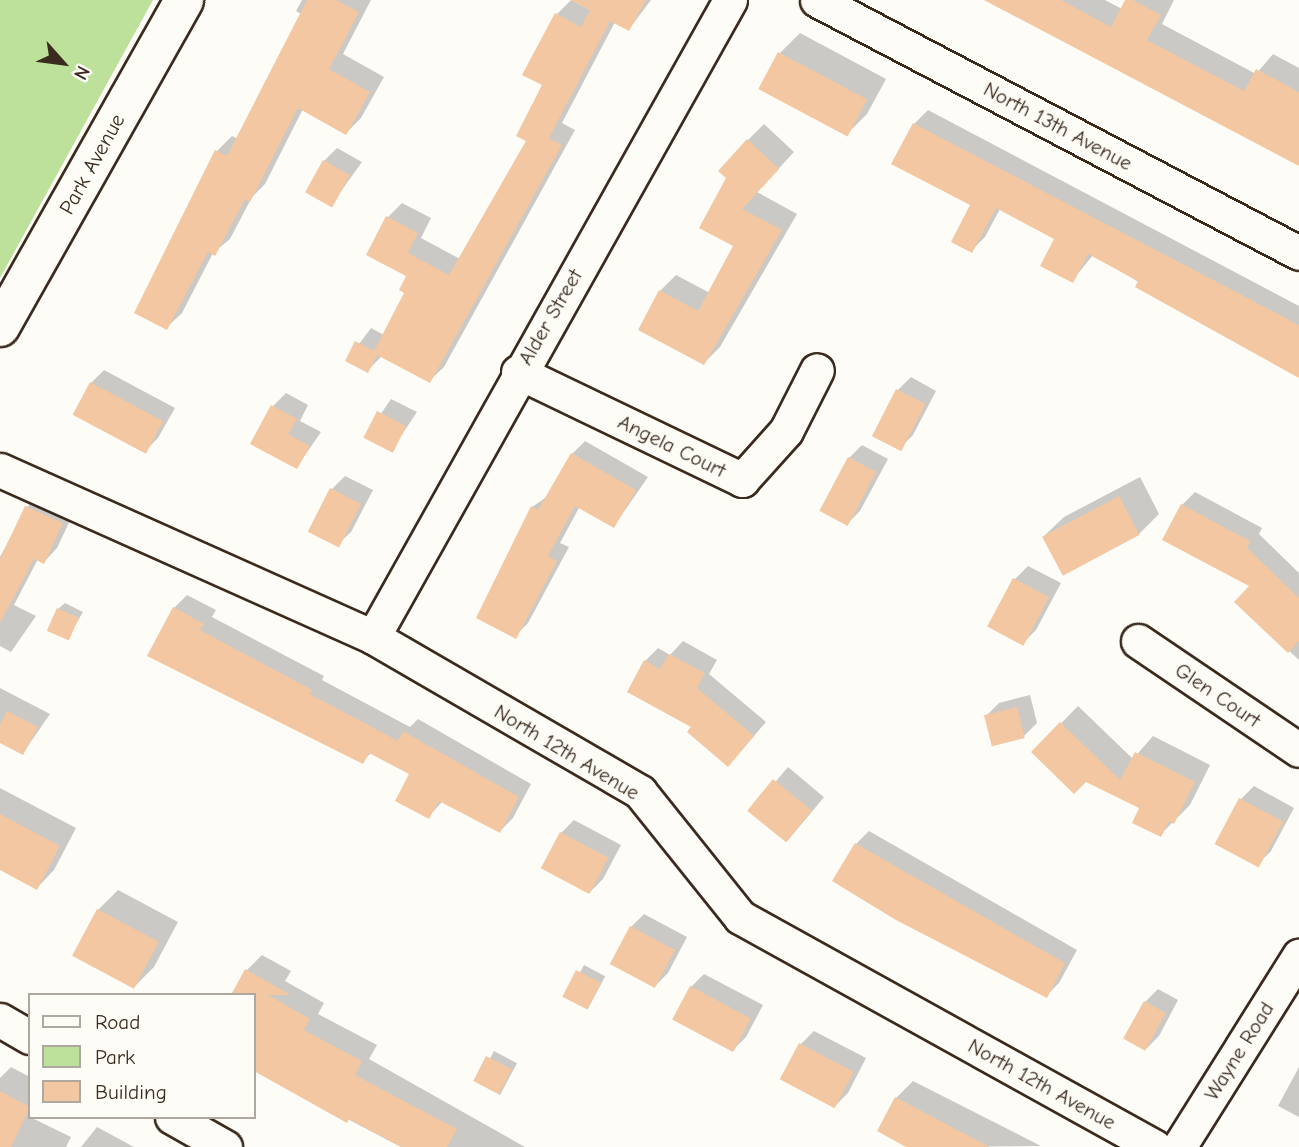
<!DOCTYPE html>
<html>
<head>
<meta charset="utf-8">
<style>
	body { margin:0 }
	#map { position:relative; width:1299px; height:1147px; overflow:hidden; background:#fdfcf7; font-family:"Comic Neue",sans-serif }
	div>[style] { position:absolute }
	.green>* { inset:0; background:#bde19b }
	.shadow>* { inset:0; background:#0003; transform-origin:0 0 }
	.building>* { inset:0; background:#f2c7a1; transform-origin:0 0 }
	.roads { filter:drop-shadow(2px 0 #3b2a1e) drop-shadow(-2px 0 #3b2a1e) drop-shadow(0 2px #3b2a1e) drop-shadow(0 -2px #3b2a1e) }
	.street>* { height:33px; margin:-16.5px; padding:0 16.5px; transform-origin:16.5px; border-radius:16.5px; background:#fdfcf7 }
	.secondary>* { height:38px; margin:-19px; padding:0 19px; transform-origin:19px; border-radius:19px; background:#fdfcf7 }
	span { translate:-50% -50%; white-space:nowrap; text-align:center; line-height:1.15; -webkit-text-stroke:5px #fdfcf7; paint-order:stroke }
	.street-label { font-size:21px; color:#3b2a1e }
	.legend { position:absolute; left:28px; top:993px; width:228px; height:126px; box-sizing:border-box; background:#fdfcf7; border:2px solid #afa8a0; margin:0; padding:9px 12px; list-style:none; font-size:21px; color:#3b2a1e }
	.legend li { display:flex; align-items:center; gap:14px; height:35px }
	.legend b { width:35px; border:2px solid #afa8a0 }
	.north { position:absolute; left:28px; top:28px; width:70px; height:70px; -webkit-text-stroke:5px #fdfcf7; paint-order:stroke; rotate:118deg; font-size:19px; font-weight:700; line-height:28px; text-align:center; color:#3b2a1e }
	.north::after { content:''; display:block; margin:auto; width:24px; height:32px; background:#3b2a1e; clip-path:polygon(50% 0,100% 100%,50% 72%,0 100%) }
</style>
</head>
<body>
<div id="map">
	<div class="green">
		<div style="clip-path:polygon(0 0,153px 0,0 278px)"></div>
	</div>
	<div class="shadow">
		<div style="clip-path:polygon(302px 0,371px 0,343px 54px,384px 77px,361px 118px,346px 133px,303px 109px,265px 184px,252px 197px,230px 239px,213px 253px,182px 313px,166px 328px,217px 151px,232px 136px,238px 139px,301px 14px,296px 11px)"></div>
		<div style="clip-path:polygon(571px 0,592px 11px,598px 0,651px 0,629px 29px,615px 22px,562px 123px,575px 130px,444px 367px,429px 381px,382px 356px,367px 371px,347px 360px,371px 328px,384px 335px,407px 292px,409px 275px,388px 217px,402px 203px,431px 218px,421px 238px,460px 259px,528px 141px,545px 85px,557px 14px)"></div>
		<div style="clip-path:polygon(987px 0,1105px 0,1122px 9px,1127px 0,1174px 0,1162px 24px,1256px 74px,1273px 54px,1299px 68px,1299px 165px)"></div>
		<div style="clip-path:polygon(800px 33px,886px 79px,867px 114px,847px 134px,761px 88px,780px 53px)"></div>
		<div style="clip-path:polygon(928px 110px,1299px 306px,1299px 377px,1093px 255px,1072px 281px,1057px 239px,1000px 209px,985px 237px,971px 251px,973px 205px,914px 124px)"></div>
		<div style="clip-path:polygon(764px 124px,794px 152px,757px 192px,797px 214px,720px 347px,704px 363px,660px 291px,676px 275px,710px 293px,735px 246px,748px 140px)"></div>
		<div style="clip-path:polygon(337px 148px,362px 162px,331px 205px,324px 161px)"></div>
		<div style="clip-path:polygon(104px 370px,175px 408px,158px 438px,145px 451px,91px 383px)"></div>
		<div style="clip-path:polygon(911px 377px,936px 391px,913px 435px,899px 449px,898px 390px)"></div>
		<div style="clip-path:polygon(286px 393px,308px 405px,300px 421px,321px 432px,297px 467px,273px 406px)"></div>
		<div style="clip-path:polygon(391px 399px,417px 412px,391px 451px,365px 437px)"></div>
		<div style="clip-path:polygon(585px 441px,648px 477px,614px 526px,580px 506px,560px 543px,569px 547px,528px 623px,515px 636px,532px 507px,548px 496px,572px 454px)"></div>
		<div style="clip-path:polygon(862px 445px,888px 459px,860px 511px,847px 524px,849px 458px)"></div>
		<div style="clip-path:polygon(345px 476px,373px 490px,351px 532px,337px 545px,309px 530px,332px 489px)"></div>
		<div style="clip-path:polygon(1140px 477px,1159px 514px,1139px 534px,1044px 536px,1064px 517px)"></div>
		<div style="clip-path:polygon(1195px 492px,1262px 528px,1259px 534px,1299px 573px,1299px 660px,1236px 602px,1252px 585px,1182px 505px)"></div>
		<div style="clip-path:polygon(40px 494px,75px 510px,57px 548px,44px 562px,38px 559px,14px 605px,36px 616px,11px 652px,0 646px,0 557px,27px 507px)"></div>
		<div style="clip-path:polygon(1028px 566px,1061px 583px,1036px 630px,1023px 643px,990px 626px,1015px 579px)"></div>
		<div style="clip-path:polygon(187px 595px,216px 610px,212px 617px,324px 676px,322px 680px,410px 727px,418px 719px,531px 784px,513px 818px,500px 831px,443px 801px,429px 816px,412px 774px,372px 752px,362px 762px,149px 655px,174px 608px)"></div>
		<div style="clip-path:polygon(65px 603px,83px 612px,67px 639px,58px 609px)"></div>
		<div style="clip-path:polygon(683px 641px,717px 660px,709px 674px,766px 722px,741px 751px,694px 726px,645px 661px,658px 648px,670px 655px)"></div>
		<div style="clip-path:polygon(0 688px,50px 714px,23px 753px,0 741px)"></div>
		<div style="clip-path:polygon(1030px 695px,1037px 723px,1024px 736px,986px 716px,999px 703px)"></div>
		<div style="clip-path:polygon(1078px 706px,1133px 759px,1153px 736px,1210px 765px,1190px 805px,1160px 835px,1142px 808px,1033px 752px)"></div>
		<div style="left:788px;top:767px;width:47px;height:57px;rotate:40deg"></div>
		<div style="clip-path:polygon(1254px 786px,1294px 808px,1271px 851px,1258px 864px,1241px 799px)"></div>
		<div style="clip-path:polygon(0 788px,76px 828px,54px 870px,37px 888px,0 868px)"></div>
		<div style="clip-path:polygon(574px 820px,621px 845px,603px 879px,590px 892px,561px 833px)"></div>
		<div style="clip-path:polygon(869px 831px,1077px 950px,1059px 983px,1046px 996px,856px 844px)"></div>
		<div style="clip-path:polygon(118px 890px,178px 922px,154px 967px,134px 987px,98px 910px)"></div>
		<div style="clip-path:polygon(644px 914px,687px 937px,668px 973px,655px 986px,631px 927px)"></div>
		<div style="clip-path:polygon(262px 955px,291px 971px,285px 981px,324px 1003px,318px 1014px,377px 1045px,369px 1059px,525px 1147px,401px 1147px,254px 1070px,254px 995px,247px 970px)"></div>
		<div style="left:584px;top:965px;width:24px;height:37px;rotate:28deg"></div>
		<div style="clip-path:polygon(704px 974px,763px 1005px,746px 1037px,733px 1050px,691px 987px)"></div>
		<div style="clip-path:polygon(1158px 989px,1178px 1000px,1159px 1036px,1146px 1049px,1145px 1002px)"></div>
		<div style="clip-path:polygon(814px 1031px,866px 1058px,848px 1093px,835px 1106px,783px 1078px,801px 1044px)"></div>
		<div style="left:494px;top:1051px;width:26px;height:36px;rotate:28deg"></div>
		<div style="clip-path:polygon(11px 1067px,30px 1077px,30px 1117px,71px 1137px,66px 1147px,0 1147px,0 1078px)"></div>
		<div style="clip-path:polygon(1299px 1067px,1299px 1117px,1278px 1106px)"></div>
		<div style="clip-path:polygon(913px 1081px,1041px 1146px,910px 1147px,896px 1098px)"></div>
		<div style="clip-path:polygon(97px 1127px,134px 1147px,81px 1147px)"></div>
	</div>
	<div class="building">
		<div style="clip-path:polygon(307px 0,336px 0,359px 12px,329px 69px,370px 92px,346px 135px,298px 108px,250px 202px,245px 199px,215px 256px,208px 252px,167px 330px,134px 313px,215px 150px,227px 156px)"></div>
		<div style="clip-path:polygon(571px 0,646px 0,629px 31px,610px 21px,549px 138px,562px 145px,430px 383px,377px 355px,368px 373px,345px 361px,355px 341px,374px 351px,404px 293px,399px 290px,406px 276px,366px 255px,386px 216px,418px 233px,408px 253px,449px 275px,526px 141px,516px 136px,542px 85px,522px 75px,555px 13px,581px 27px,590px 10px)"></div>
		<div style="clip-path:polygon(984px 0,1061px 0,1111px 27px,1125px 0,1133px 0,1161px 15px,1147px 40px,1244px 91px,1256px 69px,1299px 92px,1299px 166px)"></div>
		<div style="left:778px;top:52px;width:101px;height:42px;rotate:28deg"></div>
		<div style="clip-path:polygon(913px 123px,1299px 325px,1299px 378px,1135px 287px,1138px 281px,1088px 254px,1073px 283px,1040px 266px,1054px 239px,996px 208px,972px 253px,951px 242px,970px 205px,891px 164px)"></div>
		<div style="clip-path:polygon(747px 139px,779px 169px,742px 209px,782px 230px,704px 365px,638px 330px,659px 290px,698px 311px,733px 246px,699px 228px,726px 178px,718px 171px)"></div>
		<div style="left:323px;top:160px;width:31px;height:37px;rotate:29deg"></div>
		<div style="left:90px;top:382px;width:83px;height:37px;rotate:28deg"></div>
		<div style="left:896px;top:389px;width:33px;height:53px;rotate:27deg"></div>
		<div style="clip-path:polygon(271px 405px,297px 419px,288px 434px,310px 446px,297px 469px,250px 444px)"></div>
		<div style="left:377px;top:411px;width:33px;height:30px;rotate:27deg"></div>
		<div style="clip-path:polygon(571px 453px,636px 490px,614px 528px,575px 506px,548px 556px,557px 561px,516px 639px,476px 618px,531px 506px,538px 510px)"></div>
		<div style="left:848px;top:457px;width:32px;height:61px;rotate:28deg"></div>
		<div style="left:330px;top:488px;width:35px;height:49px;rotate:27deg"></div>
		<div style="left:1119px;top:496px;width:44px;height:87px;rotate:62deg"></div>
		<div style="clip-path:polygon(1181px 504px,1250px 541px,1247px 548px,1299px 598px,1299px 641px,1288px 653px,1234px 602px,1249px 586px,1162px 540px)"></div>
		<div style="clip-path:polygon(25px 506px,63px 523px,44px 564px,34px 559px,0 623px,0 559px)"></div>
		<div style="left:1013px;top:578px;width:41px;height:55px;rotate:28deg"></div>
		<div style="clip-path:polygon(173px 607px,204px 624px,200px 630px,312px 690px,310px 694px,398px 741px,403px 731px,519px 797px,500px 833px,439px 801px,429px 819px,395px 801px,409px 774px,369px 753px,363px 764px,147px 656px)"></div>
		<div style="left:57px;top:608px;width:24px;height:25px;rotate:24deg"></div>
		<div style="clip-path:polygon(669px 654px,705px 673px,697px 688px,754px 736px,728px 767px,687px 732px,691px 727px,627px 692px,644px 660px,660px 669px)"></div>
		<div style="left:1017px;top:707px;width:32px;height:34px;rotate:76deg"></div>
		<div style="clip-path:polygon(7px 711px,38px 727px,23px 755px,0 743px,0 725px)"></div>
		<div style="clip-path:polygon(1060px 722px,1120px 780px,1135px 752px,1195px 782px,1174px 824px,1169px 821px,1161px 837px,1132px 823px,1139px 808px,1086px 782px,1074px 794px,1031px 752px)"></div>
		<div style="left:773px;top:779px;width:50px;height:41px;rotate:39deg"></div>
		<div style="left:1239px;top:798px;width:50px;height:52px;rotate:28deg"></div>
		<div style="clip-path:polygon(0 814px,60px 846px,37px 890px,0 870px)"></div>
		<div style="left:560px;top:832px;width:55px;height:41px;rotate:28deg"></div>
		<div style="clip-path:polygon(855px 843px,1065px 963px,1047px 998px,896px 920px,832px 881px)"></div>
		<div style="left:97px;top:909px;width:70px;height:53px;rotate:28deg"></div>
		<div style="left:630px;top:926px;width:51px;height:43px;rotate:28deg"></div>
		<div style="clip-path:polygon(245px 969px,291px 995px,268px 995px,310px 1019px,304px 1030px,362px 1061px,355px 1075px,457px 1129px,447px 1147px,401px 1147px,349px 1119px,347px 1123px,254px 1071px,254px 995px,231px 995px)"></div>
		<div style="left:576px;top:970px;width:28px;height:30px;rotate:27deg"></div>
		<div style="left:690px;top:986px;width:69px;height:38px;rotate:28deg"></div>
		<div style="left:1144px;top:1001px;width:25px;height:43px;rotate:29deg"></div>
		<div style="left:799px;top:1043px;width:62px;height:41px;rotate:28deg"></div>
		<div style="left:486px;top:1056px;width:29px;height:28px;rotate:27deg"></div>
		<div style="clip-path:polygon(0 1091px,30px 1107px,11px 1147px,0 1147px)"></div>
		<div style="clip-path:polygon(895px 1097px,990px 1147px,906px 1147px,877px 1131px)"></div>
	</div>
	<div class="roads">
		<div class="street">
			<div style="left:817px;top:0;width:544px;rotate:27.69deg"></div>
			<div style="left:518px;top:372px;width:249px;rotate:25.7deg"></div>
			<div style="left:742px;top:480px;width:66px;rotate:-48.1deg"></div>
			<div style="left:786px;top:431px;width:68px;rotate:-63.1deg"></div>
			<div style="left:0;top:470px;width:409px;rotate:24.1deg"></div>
			<div style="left:373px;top:637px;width:309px;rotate:30.1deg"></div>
			<div style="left:640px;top:792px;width:160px;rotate:51.3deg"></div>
			<div style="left:740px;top:917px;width:474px;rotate:29deg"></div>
			<div style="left:373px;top:637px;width:730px;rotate:-60.73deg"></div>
			<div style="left:1138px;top:641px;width:194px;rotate:34.1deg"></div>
			<div style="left:0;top:1020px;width:34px;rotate:30deg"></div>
			<div style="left:172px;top:1117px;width:61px;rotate:29.5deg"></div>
			<div style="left:1179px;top:1147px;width:226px;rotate:-57.9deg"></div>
		</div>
		<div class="secondary">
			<div style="left:0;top:327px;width:375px;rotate:-60.6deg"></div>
		</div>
	</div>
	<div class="street-label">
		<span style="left:1058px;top:126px;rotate:28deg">North 13th Avenue</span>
		<span style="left:92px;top:164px;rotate:-61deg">Park Avenue</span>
		<span style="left:550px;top:317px;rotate:-60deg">Alder Street</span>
		<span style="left:672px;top:446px;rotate:26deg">Angela Court</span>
		<span style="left:1218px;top:695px;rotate:34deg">Glen Court</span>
		<span style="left:567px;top:752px;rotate:31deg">North 12th Avenue</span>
		<span style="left:1239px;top:1051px;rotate:-58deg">Wayne Road</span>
		<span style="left:1042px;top:1084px;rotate:29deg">North 12th Avenue</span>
	</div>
	<ul class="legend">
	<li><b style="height:9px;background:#fdfcf7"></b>Road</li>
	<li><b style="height:19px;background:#bde19b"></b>Park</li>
	<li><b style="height:19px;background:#f2c7a1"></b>Building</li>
	</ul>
	<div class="north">N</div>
</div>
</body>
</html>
